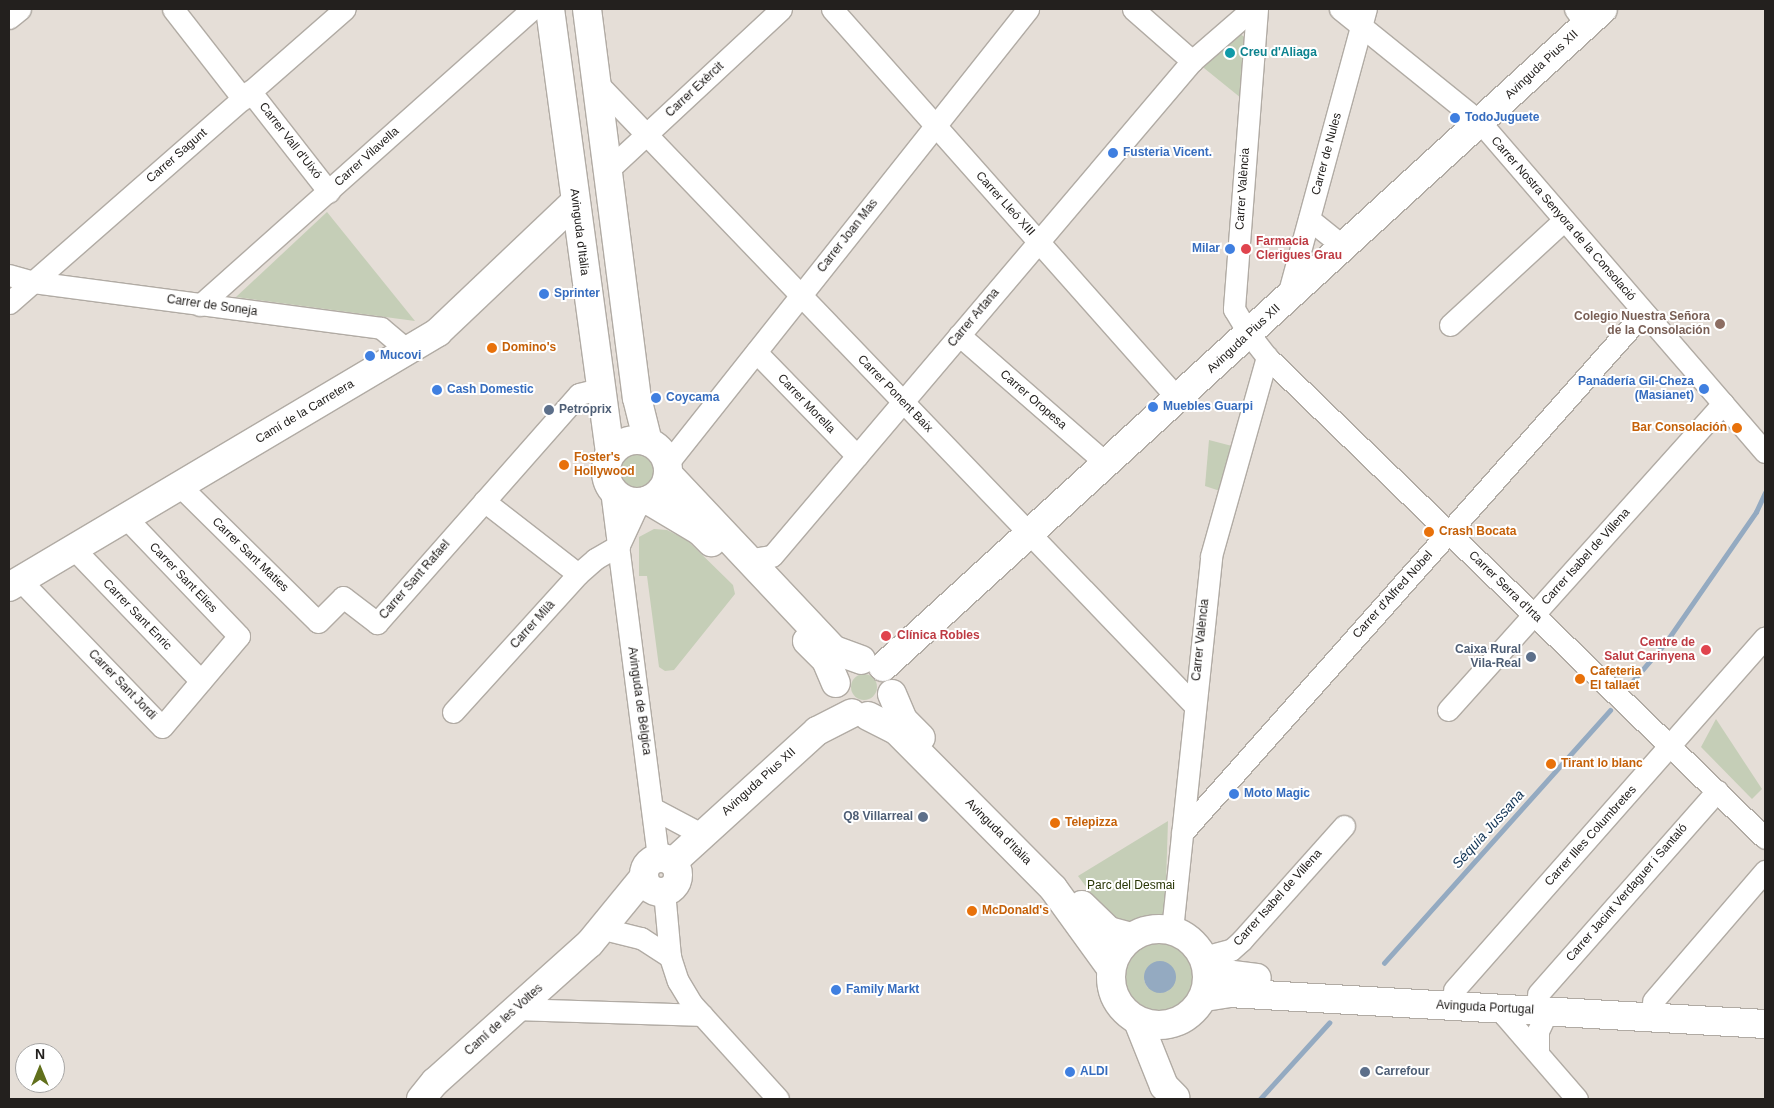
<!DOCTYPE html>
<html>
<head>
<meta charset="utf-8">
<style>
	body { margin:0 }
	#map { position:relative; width:1774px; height:1108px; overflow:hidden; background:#e5ded7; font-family:Helvetica,sans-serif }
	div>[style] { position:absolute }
	.green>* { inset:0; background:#c5ceb7 }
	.round { border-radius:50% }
	.water>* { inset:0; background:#94aac1 }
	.stream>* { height:4.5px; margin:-2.25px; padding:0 2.25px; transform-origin:2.25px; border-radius:2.25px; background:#94aac1 }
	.roads { filter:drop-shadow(1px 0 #b1aba4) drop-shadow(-1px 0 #b1aba4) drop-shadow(0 1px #b1aba4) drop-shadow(0 -1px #b1aba4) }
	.minor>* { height:21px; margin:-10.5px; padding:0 10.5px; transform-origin:10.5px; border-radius:10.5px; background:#fff }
	.major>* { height:28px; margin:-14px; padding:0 14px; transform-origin:14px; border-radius:14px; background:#fff }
	.major>.ring { margin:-14px; padding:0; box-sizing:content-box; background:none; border:28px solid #fff; border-radius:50% }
	.dots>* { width:14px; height:14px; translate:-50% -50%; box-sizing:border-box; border:2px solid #fff; border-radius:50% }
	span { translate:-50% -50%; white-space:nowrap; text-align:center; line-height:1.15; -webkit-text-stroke:4px #fff; paint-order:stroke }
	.culture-label { font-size:12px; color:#0d838f; font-weight:700 }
	.left { translate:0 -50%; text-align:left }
	.street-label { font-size:12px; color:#23201e }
	.shop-label { font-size:12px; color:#366cbe; font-weight:700 }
	.right { translate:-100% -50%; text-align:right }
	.health-label { font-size:12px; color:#be3a42; font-weight:700 }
	.education-label { font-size:12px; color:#785e54; font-weight:700 }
	.food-label { font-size:12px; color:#c56008; font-weight:700 }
	.service-label { font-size:12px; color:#4e5e75; font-weight:700 }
	.park-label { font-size:12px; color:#283505 }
	.water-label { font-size:14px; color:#113354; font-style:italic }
	.frame { position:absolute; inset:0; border:10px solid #23201e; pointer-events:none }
	.north { position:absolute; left:15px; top:1043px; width:50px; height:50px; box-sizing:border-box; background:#fff; border:1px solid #a7a6a5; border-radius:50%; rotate:0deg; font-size:14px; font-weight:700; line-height:20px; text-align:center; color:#23201e }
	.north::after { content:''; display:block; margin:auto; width:18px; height:22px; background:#61701c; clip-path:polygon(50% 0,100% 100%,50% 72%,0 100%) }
</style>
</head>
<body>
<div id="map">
	<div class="green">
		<div style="clip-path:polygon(1236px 31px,1247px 39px,1241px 98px,1199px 64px)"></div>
		<div style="clip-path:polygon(327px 212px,415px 321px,236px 297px)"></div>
		<div style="clip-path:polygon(1209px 440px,1232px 446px,1220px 491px,1205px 486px)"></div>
		<div class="round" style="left:616px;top:451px;width:40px;height:40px"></div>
		<div style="clip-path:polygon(654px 529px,667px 530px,687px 540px,733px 585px,735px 594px,674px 670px,665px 671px,659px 667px,647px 576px,639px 576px,639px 537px)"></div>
		<div class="round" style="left:851px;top:674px;width:26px;height:26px"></div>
		<div style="clip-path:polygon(1716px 719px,1762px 789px,1752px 799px,1701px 747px)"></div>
		<div style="clip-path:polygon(1168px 821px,1165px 912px,1157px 919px,1118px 923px,1102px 908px,1078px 876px)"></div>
		<div style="clip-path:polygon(evenodd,1161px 941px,1185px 952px,1194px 966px,1196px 984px,1182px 1006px,1158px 1014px,1134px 1004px,1125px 989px,1124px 972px,1137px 950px,1161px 941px,1172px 968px,1175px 975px,1168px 991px,1160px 993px,1147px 987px,1144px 980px,1172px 968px)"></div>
	</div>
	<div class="water">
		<div class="round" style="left:1144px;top:961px;width:32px;height:32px"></div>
	</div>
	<div class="stream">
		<div style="left:1632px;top:682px;width:52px;rotate:-49.6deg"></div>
		<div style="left:1666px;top:642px;width:158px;rotate:-55.3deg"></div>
		<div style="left:1756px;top:512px;width:21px;rotate:-65deg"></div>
		<div style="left:1384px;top:963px;width:339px;rotate:-48.2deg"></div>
		<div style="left:1260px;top:1099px;width:103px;rotate:-47.8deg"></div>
	</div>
	<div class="roads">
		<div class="minor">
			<div style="left:173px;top:9px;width:114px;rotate:52.1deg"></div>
			<div style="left:832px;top:9px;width:521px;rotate:48.42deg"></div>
			<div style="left:1133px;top:9px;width:79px;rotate:41.4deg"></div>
			<div style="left:1257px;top:9px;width:301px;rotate:94.4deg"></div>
			<div style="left:1234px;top:309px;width:29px;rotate:59deg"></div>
			<div style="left:1249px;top:334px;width:29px;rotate:52deg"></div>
			<div style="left:1267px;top:357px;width:692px;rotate:44.01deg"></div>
			<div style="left:1340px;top:9px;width:180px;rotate:38.9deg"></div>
			<div style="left:1480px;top:122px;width:436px;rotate:49.2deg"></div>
			<div style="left:1575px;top:9px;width:19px;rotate:54deg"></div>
			<div style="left:9px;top:18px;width:14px;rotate:-39deg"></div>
			<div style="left:597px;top:83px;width:862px;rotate:46.17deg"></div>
			<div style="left:250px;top:91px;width:128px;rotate:52deg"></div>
			<div style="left:608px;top:170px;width:236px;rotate:-42.9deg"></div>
			<div style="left:1309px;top:219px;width:45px;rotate:38.7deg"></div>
			<div style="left:9px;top:275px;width:25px;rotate:16deg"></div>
			<div style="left:33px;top:282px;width:351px;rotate:7.5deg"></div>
			<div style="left:381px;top:328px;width:35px;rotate:40deg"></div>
			<div style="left:1287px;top:299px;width:301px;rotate:-74.8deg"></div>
			<div style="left:9px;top:303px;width:446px;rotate:-41.2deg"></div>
			<div style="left:200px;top:305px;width:445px;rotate:-41.7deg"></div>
			<div style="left:1450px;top:325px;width:155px;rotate:-42.6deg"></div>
			<div style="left:959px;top:335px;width:196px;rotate:41.1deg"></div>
			<div style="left:756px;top:352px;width:145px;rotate:45.8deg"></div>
			<div style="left:667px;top:464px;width:581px;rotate:-51.57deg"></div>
			<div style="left:181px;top:487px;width:192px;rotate:44.6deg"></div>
			<div style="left:318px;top:622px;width:35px;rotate:-45deg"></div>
			<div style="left:343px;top:597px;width:43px;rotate:37.4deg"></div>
			<div style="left:377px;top:623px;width:305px;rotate:-48.6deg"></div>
			<div style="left:579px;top:394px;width:21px;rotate:-14deg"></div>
			<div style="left:611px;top:490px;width:371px;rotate:82.7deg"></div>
			<div style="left:484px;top:501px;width:119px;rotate:37.8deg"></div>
			<div style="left:619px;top:545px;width:47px;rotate:-65.1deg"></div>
			<div style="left:74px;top:549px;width:183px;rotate:46.1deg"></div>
			<div style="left:746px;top:560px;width:26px;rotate:-9deg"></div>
			<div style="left:772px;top:556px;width:649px;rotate:-49.69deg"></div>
			<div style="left:1192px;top:61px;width:79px;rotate:-40.9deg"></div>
			<div style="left:20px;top:580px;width:204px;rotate:46deg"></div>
			<div style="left:162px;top:727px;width:119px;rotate:-49.8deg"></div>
			<div style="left:239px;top:636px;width:162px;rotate:-133.7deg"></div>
			<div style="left:1448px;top:710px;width:412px;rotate:-48.1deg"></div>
			<div style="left:453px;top:712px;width:186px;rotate:-47.8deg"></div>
			<div style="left:578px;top:574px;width:23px;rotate:-41deg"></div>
			<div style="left:595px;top:559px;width:28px;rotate:-30deg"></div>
			<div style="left:654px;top:809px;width:53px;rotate:28deg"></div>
			<div style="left:1182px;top:833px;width:696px;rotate:-48.43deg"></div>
			<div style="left:664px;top:891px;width:66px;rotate:84.8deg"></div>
			<div style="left:670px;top:957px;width:25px;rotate:72deg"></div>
			<div style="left:678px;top:981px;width:27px;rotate:59deg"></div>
			<div style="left:692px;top:1004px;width:128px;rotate:47.8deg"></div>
			<div style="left:1172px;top:930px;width:376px;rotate:-84deg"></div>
			<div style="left:1211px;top:556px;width:207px;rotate:-74.3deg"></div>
			<div style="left:612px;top:931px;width:30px;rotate:14deg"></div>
			<div style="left:641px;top:938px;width:35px;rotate:33deg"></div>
			<div style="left:1204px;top:957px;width:28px;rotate:-15deg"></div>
			<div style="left:1231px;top:950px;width:15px;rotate:-42deg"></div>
			<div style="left:1242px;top:940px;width:153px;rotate:-48.2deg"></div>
			<div style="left:1454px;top:990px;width:470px;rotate:-48.6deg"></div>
			<div style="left:1538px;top:994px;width:271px;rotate:-48.6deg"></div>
			<div style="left:1653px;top:1001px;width:172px;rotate:-49.3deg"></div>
			<div style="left:516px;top:1009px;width:186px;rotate:1.8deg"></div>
			<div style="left:1499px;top:1009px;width:119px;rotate:49.1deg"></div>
			<div style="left:1538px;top:1052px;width:21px;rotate:-90deg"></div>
			<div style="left:1538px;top:1031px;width:21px;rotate:-65deg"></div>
		</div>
		<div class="major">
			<div style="left:550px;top:9px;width:449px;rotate:82.3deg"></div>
			<div style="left:587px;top:9px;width:392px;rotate:82.7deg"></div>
			<div style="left:637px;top:398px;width:45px;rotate:76deg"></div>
			<div class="ring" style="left:606px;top:440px;width:34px;height:34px"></div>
			<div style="left:668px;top:474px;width:242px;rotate:46.7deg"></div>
			<div style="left:834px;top:650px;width:29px;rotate:20deg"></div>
			<div style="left:648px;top:500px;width:61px;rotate:30.8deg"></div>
			<div style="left:700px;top:531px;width:16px;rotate:45deg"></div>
			<div style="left:9px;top:587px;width:499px;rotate:-30.7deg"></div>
			<div style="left:438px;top:332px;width:189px;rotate:-43.5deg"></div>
			<div style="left:807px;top:641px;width:27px;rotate:45deg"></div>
			<div style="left:826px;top:660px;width:25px;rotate:67deg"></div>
			<div style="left:883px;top:667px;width:975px;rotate:-42.42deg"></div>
			<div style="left:892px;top:694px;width:28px;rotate:67deg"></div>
			<div style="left:903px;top:720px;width:25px;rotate:45deg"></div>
			<div style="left:868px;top:716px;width:31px;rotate:27deg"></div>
			<div style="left:896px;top:730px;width:223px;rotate:45.2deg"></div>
			<div style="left:1053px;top:888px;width:99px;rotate:54.1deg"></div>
			<div class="ring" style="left:644px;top:858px;width:6px;height:6px"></div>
			<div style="left:673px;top:862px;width:195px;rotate:-42.3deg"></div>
			<div style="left:817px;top:731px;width:39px;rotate:-27deg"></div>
			<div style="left:1082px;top:905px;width:37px;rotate:44deg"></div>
			<div style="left:1109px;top:931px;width:24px;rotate:15deg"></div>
			<div class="ring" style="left:1111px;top:929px;width:68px;height:68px"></div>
			<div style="left:1209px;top:972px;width:48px;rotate:7.1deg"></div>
			<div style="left:1205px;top:997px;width:24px;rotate:-9deg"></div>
			<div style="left:1229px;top:993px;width:537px;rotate:3.31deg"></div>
			<div style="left:1138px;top:1021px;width:70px;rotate:68.2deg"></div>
			<div style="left:1164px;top:1086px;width:16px;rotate:45deg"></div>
			<div style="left:421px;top:1099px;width:22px;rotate:-51deg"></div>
			<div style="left:435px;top:1082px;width:208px;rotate:-41.9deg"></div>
			<div style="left:590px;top:943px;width:85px;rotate:-50.7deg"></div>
		</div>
	</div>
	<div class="dots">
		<div style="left:1230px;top:53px;background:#0f9aa8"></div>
		<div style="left:1455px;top:118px;background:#3f7fe0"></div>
		<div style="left:1113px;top:153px;background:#3f7fe0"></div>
		<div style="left:1230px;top:249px;background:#3f7fe0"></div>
		<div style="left:1246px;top:249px;background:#e0444e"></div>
		<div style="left:544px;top:294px;background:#3f7fe0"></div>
		<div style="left:1720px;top:324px;background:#8d6e63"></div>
		<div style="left:492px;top:348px;background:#e8710a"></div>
		<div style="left:370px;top:356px;background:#3f7fe0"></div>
		<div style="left:1704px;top:389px;background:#3f7fe0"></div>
		<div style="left:437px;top:390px;background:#3f7fe0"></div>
		<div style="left:656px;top:398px;background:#3f7fe0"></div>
		<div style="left:1153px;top:407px;background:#3f7fe0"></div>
		<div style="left:549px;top:410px;background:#5c6f8a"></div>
		<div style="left:1737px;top:428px;background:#e8710a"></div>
		<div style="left:564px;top:465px;background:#e8710a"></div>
		<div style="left:1429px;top:532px;background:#e8710a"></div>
		<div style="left:886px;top:636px;background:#e0444e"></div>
		<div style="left:1706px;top:650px;background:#e0444e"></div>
		<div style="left:1531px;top:657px;background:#5c6f8a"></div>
		<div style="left:1580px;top:679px;background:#e8710a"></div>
		<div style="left:1551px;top:764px;background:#e8710a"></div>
		<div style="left:1234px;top:794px;background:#3f7fe0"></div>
		<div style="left:923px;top:817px;background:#5c6f8a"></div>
		<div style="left:1055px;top:823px;background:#e8710a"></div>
		<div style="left:972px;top:911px;background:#e8710a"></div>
		<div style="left:836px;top:990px;background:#3f7fe0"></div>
		<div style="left:1070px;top:1072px;background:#3f7fe0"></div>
		<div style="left:1365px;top:1072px;background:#5c6f8a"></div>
	</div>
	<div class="culture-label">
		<span class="left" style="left:1240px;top:53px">Creu d'Aliaga</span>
	</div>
	<div class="street-label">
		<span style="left:1542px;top:65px;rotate:-43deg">Avinguda Pius XII</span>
		<span style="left:695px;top:90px;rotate:-43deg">Carrer Exèrcit</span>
		<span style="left:290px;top:141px;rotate:52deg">Carrer Vall d'Uixó</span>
		<span style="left:1327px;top:154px;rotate:-75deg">Carrer de Nules</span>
		<span style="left:177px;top:156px;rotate:-41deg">Carrer Sagunt</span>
		<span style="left:367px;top:157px;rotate:-42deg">Carrer Vilavella</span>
		<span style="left:1243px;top:189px;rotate:-86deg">Carrer València</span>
		<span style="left:1005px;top:204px;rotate:48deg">Carrer Lleó XIII</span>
		<span style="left:1563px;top:219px;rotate:49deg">Carrer Nostra Senyora de la Consolació</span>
		<span style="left:579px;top:232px;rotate:83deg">Avinguda d'Itàlia</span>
		<span style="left:848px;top:236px;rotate:-52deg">Carrer Joan Mas</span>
		<span style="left:212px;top:306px;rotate:8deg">Carrer de Soneja</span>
		<span style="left:974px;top:318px;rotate:-50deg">Carrer Artana</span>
		<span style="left:1244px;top:339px;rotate:-43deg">Avinguda Pius XII</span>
		<span style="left:895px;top:394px;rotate:46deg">Carrer Ponent Baix</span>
		<span style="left:1033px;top:400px;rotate:41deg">Carrer Oropesa</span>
		<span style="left:806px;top:404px;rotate:46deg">Carrer Morella</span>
		<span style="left:305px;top:412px;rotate:-31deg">Camí de la Carretera</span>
		<span style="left:250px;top:555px;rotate:44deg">Carrer Sant Maties</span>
		<span style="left:1586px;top:557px;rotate:-48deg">Carrer Isabel de Villena</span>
		<span style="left:183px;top:578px;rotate:46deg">Carrer Sant Elies</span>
		<span style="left:415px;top:580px;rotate:-49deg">Carrer Sant Rafael</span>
		<span style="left:1505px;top:587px;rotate:44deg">Carrer Serra d'Irta</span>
		<span style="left:1393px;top:595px;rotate:-48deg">Carrer d'Alfred Nobel</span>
		<span style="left:137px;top:615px;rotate:46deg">Carrer Sant Enric</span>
		<span style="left:533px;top:625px;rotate:-48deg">Carrer Milà</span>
		<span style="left:1201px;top:640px;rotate:-84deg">Carrer València</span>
		<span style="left:122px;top:685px;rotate:46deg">Carrer Sant Jordi</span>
		<span style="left:639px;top:701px;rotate:82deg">Avinguda de Bèlgica</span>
		<span style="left:759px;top:782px;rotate:-42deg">Avinguda Pius XII</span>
		<span style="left:998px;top:832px;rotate:45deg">Avinguda d'Itàlia</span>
		<span style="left:1591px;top:836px;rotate:-48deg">Carrer Illes Columbretes</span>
		<span style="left:1627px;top:893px;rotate:-49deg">Carrer Jacint Verdaguer i Santaló</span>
		<span style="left:1278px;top:898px;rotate:-48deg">Carrer Isabel de Villena</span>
		<span style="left:1485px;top:1008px;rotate:3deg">Avinguda Portugal</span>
		<span style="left:504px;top:1020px;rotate:-42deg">Camí de les Voltes</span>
	</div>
	<div class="shop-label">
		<span class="left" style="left:1465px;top:118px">TodoJuguete</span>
		<span class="left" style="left:1123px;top:153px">Fusteria Vicent.</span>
		<span class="right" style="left:1220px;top:249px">Milar</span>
		<span class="left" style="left:554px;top:294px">Sprinter</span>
		<span class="left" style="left:380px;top:356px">Mucovi</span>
		<span class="right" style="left:1694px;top:389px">Panadería Gil-Cheza<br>(Masianet)</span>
		<span class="left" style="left:447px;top:390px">Cash Domestic</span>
		<span class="left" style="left:666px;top:398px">Coycama</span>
		<span class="left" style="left:1163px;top:407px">Muebles Guarpi</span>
		<span class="left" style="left:1244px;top:794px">Moto Magic</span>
		<span class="left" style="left:846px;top:990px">Family Markt</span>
		<span class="left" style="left:1080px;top:1072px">ALDI</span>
	</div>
	<div class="health-label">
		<span class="left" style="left:1256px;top:249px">Farmacia<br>Clerigues Grau</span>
		<span class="left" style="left:897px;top:636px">Clínica Robles</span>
		<span class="right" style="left:1695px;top:650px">Centre de<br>Salut Carinyena</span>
	</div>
	<div class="education-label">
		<span class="right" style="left:1710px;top:324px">Colegio Nuestra Señora<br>de la Consolación</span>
	</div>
	<div class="food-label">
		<span class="left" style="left:502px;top:348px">Domino's</span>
		<span class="right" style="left:1727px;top:428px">Bar Consolación</span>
		<span class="left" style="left:574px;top:465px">Foster's<br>Hollywood</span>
		<span class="left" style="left:1439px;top:532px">Crash Bocata</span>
		<span class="left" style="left:1590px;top:679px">Cafeteria<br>El tallaet</span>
		<span class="left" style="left:1561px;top:764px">Tirant lo blanc</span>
		<span class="left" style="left:1065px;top:823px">Telepizza</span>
		<span class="left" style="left:982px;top:911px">McDonald's</span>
	</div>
	<div class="service-label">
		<span class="left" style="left:559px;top:410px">Petroprix</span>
		<span class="right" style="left:1521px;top:657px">Caixa Rural<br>Vila-Real</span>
		<span class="right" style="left:913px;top:817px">Q8 Villarreal</span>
		<span class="left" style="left:1375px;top:1072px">Carrefour</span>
	</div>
	<div class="park-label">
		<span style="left:1131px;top:886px">Parc del Desmai</span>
	</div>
	<div class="water-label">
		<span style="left:1488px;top:829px;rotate:-48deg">Séquia Jussana</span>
	</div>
	<div class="frame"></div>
	<div class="north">N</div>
</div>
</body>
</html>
